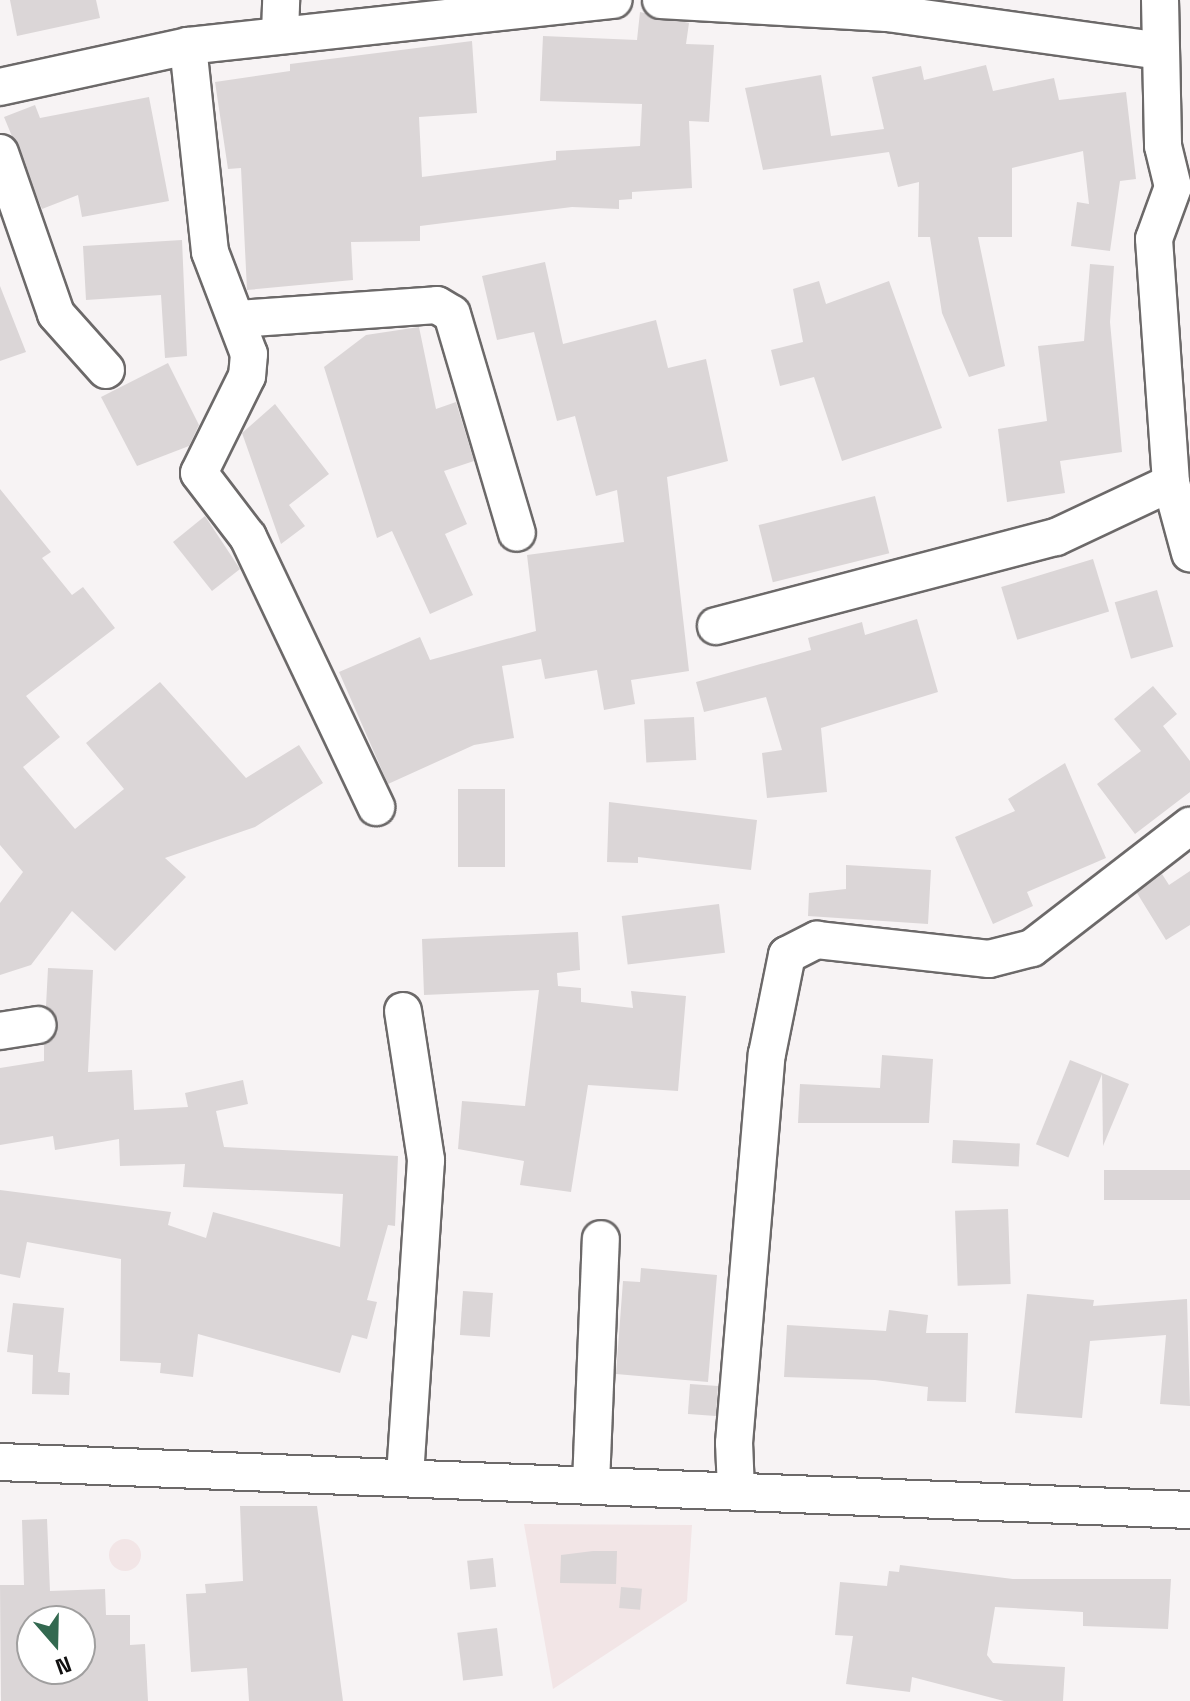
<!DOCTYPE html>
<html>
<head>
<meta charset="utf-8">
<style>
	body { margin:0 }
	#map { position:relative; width:1190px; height:1701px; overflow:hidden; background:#f7f3f4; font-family:"Space Grotesk",sans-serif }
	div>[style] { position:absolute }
	.built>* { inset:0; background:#f2e5e6 }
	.round { border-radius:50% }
	.building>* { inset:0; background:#dbd6d7; transform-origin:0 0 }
	.roads { filter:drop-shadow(2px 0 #6c6969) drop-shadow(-2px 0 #6c6969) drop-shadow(0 2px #6c6969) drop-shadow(0 -2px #6c6969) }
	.minor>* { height:36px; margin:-18px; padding:0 18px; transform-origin:18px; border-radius:18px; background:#fff }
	span { translate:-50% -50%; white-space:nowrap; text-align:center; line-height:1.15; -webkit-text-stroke:6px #fff; paint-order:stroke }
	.north { position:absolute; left:16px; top:1605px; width:80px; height:80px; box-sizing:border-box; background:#fff; border:2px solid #a09f9f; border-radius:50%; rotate:160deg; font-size:22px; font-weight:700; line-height:32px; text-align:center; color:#111010 }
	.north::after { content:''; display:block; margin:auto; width:28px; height:36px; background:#336950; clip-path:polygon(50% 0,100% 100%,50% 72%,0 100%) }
</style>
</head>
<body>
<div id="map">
	<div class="built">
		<div style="clip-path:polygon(524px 1524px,692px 1525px,687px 1601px,553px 1689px)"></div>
		<div class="round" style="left:109px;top:1539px;width:32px;height:32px"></div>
	</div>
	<div class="building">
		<div style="clip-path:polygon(10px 0,96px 0,100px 18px,17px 36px)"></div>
		<div style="clip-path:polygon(640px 12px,689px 23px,686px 44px,714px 45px,709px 122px,689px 121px,692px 188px,632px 192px,632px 199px,619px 200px,619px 209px,572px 207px,420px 226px,420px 241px,351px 242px,353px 280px,247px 290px,241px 168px,228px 169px,215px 82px,290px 71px,290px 64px,472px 41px,477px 113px,419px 117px,422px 177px,556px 160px,556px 151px,640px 146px,642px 104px,540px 101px,543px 36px,637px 40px)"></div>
		<div style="clip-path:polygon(986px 65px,993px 91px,1054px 78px,1059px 100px,1126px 92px,1136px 179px,1120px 181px,1110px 251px,1071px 246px,1077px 202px,1089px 204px,1083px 151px,1012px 168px,1012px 237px,978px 237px,1005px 366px,969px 377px,942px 313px,930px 237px,918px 237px,919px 182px,898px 187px,889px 152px,763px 170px,745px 88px,821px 75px,831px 136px,884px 129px,872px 77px,921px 66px,924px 80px)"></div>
		<div style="clip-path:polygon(149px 97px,169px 201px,82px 217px,78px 195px,42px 209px,4px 117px,35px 105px,40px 118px)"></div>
		<div style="clip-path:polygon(182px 240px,187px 356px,165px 358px,161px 295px,86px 300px,83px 246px)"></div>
		<div style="clip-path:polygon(545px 262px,563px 344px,656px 320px,668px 368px,706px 359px,728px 461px,667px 477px,689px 671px,631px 680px,635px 704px,604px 710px,597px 670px,545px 679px,541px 659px,502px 666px,514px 738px,474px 745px,388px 784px,339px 672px,420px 637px,430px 660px,536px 631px,527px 555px,624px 542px,617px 490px,596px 496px,575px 416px,557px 421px,534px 332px,497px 340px,482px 276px)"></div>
		<div style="clip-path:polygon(1090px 264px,1114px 266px,1110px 322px,1122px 452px,1060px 461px,1065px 493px,1007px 502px,998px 429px,1047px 421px,1038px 346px,1084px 341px)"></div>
		<div style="clip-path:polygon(819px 281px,826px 304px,889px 281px,942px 428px,842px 461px,814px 377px,780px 386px,771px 350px,803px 342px,793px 289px)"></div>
		<div style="clip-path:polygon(0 286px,26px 352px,0 361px)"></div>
		<div style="clip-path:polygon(419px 327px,436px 409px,456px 402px,474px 461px,444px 471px,467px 524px,445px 534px,473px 595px,430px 614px,392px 531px,377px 538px,324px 367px,366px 335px)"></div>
		<div style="clip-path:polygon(168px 363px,199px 425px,189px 446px,137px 466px,101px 397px)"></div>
		<div style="clip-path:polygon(275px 404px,329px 474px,289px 505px,305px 526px,281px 544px,242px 433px)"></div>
		<div style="clip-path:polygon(0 489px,51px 552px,42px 558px,72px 595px,83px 587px,115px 628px,26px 696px,60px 737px,23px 767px,75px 829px,124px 789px,86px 743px,160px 682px,246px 778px,299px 745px,323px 783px,255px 827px,165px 858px,186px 877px,115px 951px,72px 911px,31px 965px,0 975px,0 903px,23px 872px,0 845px)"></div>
		<div style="left:875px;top:496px;width:59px;height:120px;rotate:76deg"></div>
		<div style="clip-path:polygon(205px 516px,240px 569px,212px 591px,173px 542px)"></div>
		<div style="left:1093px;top:559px;width:55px;height:96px;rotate:73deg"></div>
		<div style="left:1157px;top:590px;width:59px;height:44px;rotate:74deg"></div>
		<div style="clip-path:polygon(917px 619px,938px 692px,821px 728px,827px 792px,767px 798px,762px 753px,782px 750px,766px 697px,704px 712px,696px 682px,811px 650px,808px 638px,862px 622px,865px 635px)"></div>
		<div style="clip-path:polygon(1153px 686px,1177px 714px,1163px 726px,1190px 761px,1190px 792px,1135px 834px,1097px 784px,1141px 751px,1114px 719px)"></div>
		<div style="left:694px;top:717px;width:43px;height:50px;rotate:87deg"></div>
		<div style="clip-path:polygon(1065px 763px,1106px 858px,1027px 892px,1033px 906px,993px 924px,955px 837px,1015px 811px,1008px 799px)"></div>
		<div style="left:458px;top:789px;width:47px;height:78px"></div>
		<div style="clip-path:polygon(609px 802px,757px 820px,751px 870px,638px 857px,638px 863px,607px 862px)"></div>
		<div style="clip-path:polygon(846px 865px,931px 870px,928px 924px,808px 916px,809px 893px,846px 889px)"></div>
		<div style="clip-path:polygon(1190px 871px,1190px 925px,1166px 940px,1137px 893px,1162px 874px,1169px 885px)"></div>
		<div style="left:719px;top:904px;width:49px;height:98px;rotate:83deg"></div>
		<div style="clip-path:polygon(578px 932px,580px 970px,557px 973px,558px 986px,581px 988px,581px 1002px,633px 1008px,631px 991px,686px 996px,678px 1091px,588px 1085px,571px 1192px,520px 1185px,524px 1161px,458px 1149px,462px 1101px,525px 1106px,539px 990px,424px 995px,422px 939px)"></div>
		<div style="clip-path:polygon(48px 968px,93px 970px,88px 1072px,132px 1070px,134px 1110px,188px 1107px,185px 1093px,243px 1080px,248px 1104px,216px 1111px,224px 1147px,398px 1156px,395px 1226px,388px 1225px,367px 1300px,377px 1302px,367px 1339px,352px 1335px,340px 1373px,198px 1334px,193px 1377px,160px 1373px,161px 1363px,120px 1361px,121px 1259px,27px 1242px,20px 1278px,0 1274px,0 1190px,171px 1212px,168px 1225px,206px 1238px,213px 1212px,340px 1247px,343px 1194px,183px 1187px,185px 1164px,120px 1166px,119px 1139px,55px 1150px,53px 1136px,0 1145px,0 1068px,44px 1061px,44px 1045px,58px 1032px,46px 1006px)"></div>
		<div style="clip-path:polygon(882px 1055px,933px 1059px,929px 1123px,798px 1123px,800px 1084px,880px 1088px)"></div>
		<div style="left:1070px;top:1060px;width:35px;height:91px;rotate:22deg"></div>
		<div style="clip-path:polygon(1102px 1073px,1129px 1084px,1103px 1146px)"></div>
		<div style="left:953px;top:1140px;width:67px;height:23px;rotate:3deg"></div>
		<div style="left:1190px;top:1170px;width:30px;height:86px;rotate:90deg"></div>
		<div style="left:1008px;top:1209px;width:75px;height:53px;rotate:88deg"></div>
		<div style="clip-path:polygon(641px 1268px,717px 1275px,708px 1382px,616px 1374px,623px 1281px,640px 1282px)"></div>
		<div style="left:463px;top:1291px;width:30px;height:44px;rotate:4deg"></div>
		<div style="clip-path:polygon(1027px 1294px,1094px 1300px,1093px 1306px,1187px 1299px,1190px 1406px,1160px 1404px,1166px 1335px,1090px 1341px,1082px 1418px,1015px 1413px)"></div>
		<div style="clip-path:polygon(13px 1303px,64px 1308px,58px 1372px,70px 1373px,69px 1395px,32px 1394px,33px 1355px,7px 1352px)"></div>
		<div style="clip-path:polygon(889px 1310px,928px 1315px,926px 1333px,968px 1333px,966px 1402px,927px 1401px,928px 1387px,875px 1380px,784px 1377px,787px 1325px,886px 1331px)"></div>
		<div style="left:690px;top:1384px;width:28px;height:30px;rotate:4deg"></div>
		<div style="clip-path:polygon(240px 1506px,317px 1506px,343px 1701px,249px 1701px,247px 1668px,191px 1672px,186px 1594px,206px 1593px,205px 1584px,243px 1581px)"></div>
		<div style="clip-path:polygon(evenodd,47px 1519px,50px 1591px,105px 1589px,106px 1615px,130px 1615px,130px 1645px,145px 1644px,148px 1701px,1px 1701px,0 1585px,24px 1585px,22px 1520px,47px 1519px,32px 1621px,80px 1621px,80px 1669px,32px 1669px,32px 1621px)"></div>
		<div style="clip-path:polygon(593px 1551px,617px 1551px,616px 1584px,560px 1583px,561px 1555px)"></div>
		<div style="left:493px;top:1558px;width:29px;height:26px;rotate:84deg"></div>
		<div style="clip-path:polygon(900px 1565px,1013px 1579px,1171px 1579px,1168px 1629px,1083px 1626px,1083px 1612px,995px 1607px,987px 1655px,993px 1663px,1065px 1667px,1063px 1701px,1004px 1701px,912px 1677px,910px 1692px,846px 1684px,853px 1636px,835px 1635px,840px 1582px,887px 1586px,889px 1571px,899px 1572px)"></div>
		<div style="left:621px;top:1587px;width:21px;height:21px;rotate:5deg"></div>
		<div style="left:497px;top:1628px;width:48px;height:40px;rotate:83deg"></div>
	</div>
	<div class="roads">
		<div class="minor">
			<div style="left:661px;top:0;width:226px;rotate:3.3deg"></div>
			<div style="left:887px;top:13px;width:276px;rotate:7.9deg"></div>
			<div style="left:1160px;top:0;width:146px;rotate:88.8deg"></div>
			<div style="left:1163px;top:146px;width:42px;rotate:76.3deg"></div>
			<div style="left:1173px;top:187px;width:55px;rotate:110.1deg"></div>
			<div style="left:1154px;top:239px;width:245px;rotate:86deg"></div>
			<div style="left:1171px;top:483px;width:73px;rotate:74.8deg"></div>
			<div style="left:280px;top:34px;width:34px;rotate:-88deg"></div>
			<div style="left:188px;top:46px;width:207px;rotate:83.9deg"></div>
			<div style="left:210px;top:252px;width:109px;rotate:69.1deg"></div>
			<div style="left:249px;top:354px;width:22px;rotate:95deg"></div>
			<div style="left:247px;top:376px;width:108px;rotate:116.3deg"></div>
			<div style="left:199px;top:473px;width:81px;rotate:52.6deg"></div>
			<div style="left:248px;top:537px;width:299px;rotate:64.6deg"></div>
			<div style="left:0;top:87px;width:192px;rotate:-12.3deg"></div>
			<div style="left:188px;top:46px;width:428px;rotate:-6.2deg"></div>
			<div style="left:0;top:153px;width:170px;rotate:70.8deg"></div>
			<div style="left:56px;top:314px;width:75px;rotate:48.2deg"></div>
			<div style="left:238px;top:319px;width:199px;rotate:-4deg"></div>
			<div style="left:437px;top:305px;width:17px;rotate:31deg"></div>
			<div style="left:452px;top:314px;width:228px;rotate:73.5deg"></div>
			<div style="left:716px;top:626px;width:351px;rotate:-14.7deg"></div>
			<div style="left:1056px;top:537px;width:127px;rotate:-25.2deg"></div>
			<div style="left:403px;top:1011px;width:151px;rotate:81.2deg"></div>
			<div style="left:426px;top:1160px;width:318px;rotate:93.8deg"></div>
			<div style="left:0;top:1031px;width:38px;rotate:-9deg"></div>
			<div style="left:0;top:1462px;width:1191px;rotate:2.31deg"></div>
			<div style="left:591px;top:1484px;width:245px;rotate:-87.7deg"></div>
			<div style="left:736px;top:1490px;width:47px;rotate:-92.4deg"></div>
			<div style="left:734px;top:1443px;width:390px;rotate:-85.2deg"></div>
			<div style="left:767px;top:1054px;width:101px;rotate:-78.6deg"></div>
			<div style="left:787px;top:955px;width:34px;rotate:-27deg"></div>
			<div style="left:817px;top:940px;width:173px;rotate:6.3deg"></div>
			<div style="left:989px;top:959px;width:44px;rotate:-14.3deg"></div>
			<div style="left:1032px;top:948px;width:200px;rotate:-37.7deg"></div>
		</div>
	</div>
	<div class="north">N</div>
</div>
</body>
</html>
